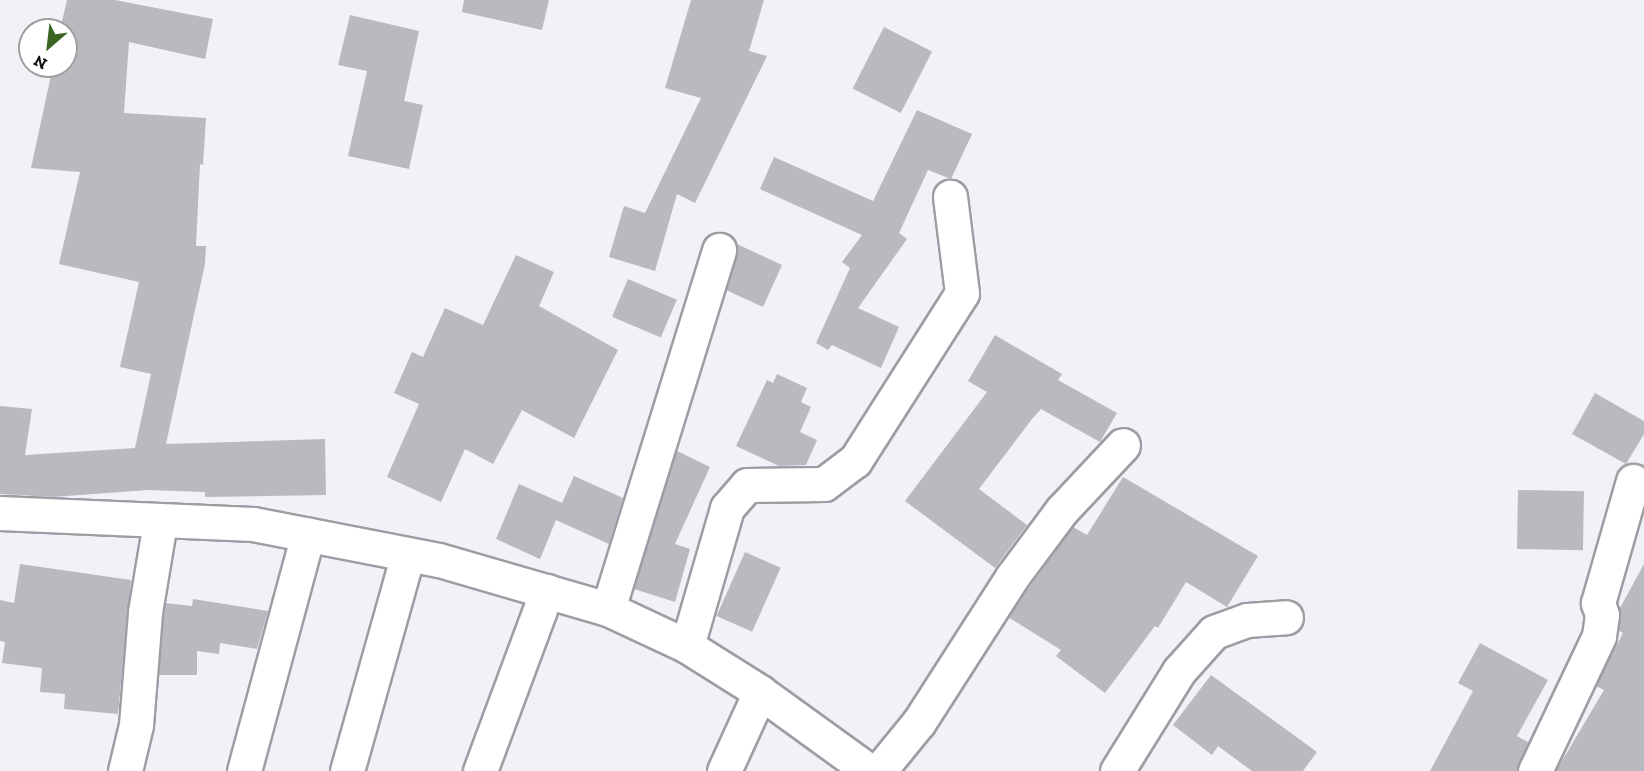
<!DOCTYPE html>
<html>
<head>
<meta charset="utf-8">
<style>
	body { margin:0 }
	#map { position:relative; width:1644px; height:771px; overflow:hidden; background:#f1f1f8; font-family:"Zilla Slab",serif }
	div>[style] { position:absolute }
	.building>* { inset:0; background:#b9b9c0; transform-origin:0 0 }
	.roads { filter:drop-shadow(2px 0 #9d9da4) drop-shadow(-2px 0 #9d9da4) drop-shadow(0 2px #9d9da4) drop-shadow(0 -2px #9d9da4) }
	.minor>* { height:33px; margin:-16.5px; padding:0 16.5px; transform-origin:16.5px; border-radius:16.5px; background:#fff }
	span { translate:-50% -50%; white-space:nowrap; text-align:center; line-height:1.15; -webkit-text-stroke:6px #fff; paint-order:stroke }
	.north { position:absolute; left:18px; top:18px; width:60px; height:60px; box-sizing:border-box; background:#fff; border:2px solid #9f9fa0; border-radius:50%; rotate:208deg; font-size:16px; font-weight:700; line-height:24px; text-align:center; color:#101012 }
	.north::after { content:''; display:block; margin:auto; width:21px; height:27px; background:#396421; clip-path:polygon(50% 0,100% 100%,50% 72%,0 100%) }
</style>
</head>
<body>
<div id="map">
	<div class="building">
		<div style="clip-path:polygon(67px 0,115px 0,213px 19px,205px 59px,129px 42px,124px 113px,206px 118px,203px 165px,200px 164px,196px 246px,206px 246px,205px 264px,166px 444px,325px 439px,326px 495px,205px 497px,205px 492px,148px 490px,53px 497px,0 494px,0 406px,32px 409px,25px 455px,135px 448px,151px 374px,120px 367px,139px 282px,59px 264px,80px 172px,31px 168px,53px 66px,66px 66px,66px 30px,60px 30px)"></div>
		<div style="clip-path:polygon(464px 0,549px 0,542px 30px,462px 12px)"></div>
		<div style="clip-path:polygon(691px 0,764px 0,749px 51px,767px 56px,695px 203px,677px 194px,655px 271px,609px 257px,624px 206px,645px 213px,701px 98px,665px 88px)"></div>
		<div style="clip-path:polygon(350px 15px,419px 31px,404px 101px,423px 105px,409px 169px,348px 156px,367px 71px,338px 65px)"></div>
		<div style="left:884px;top:27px;width:54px;height:69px;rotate:27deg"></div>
		<div style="clip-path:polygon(917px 110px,972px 134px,951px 179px,928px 170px,899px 233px,907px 239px,858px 308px,899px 327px,881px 368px,832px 345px,828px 350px,816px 343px,850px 268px,842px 262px,862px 235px,760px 189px,774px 157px,873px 201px)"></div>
		<div style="clip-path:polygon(737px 244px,782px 265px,763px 307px,726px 290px)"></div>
		<div style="clip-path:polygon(516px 255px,554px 272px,539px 306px,618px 350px,574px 438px,522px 410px,493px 464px,465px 449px,441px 502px,387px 477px,419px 404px,394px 393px,412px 352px,423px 357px,445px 308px,483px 325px)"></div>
		<div style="left:628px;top:279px;width:53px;height:41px;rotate:23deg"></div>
		<div style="clip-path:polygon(995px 335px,1062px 374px,1058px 380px,1117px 413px,1100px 442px,1041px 409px,1032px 419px,979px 489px,1027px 525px,995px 568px,905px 501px,987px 392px,968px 381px)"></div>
		<div style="clip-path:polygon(777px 374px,807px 388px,801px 402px,811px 407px,800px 432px,817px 440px,806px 465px,779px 466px,736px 446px,767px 380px,773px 383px)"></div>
		<div style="clip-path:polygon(1595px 393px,1644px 421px,1644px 434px,1626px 464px,1572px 434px)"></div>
		<div style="clip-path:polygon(677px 451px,710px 467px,675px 544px,690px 549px,675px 602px,634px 589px)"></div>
		<div style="clip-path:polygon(574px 476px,623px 498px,609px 544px,556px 520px,540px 559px,496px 539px,519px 484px,562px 503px)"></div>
		<div style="clip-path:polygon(1123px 477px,1258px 556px,1227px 607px,1186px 582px,1158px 628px,1155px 626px,1105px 693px,1056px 656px,1061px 650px,1008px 617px,1073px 527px,1087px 535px)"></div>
		<div style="left:1518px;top:490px;width:66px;height:59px;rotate:1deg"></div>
		<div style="left:745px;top:552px;width:39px;height:70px;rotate:24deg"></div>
		<div style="clip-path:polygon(20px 564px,131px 580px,118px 714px,64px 709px,65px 694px,40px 692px,42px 668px,2px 663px,5px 642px,0 641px,0 600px,14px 603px)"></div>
		<div style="clip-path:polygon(1644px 564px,1644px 771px,1556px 771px,1604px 690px,1596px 686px,1623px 633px,1619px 631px,1620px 608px)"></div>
		<div style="clip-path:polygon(193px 599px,268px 611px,257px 649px,220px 643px,219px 654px,197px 651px,197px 675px,159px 675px,165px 603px,192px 606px)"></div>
		<div style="clip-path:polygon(1480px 643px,1548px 680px,1517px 736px,1528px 742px,1517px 771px,1430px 771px,1473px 691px,1458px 683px)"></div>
		<div style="clip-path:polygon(1211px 675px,1317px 752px,1303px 771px,1252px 771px,1218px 746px,1212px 755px,1173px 725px)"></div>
	</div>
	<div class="roads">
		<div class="minor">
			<div style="left:0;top:513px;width:253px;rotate:2.5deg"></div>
			<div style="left:253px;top:524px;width:189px;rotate:11deg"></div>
			<div style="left:439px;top:560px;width:176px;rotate:16.2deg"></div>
			<div style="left:608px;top:609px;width:87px;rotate:25.1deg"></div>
			<div style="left:687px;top:646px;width:86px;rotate:32.2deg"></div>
			<div style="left:760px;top:692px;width:135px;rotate:35.9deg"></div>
			<div style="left:608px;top:609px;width:376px;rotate:-72.8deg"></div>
			<div style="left:687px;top:646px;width:144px;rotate:-73.8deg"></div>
			<div style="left:727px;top:508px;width:30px;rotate:-49deg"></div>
			<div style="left:747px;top:485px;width:77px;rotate:-0.7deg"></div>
			<div style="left:824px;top:484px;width:39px;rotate:-37deg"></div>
			<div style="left:855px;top:461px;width:199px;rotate:-57.5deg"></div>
			<div style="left:962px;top:293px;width:97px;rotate:-97.1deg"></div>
			<div style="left:125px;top:771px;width:47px;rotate:-76.6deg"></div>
			<div style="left:136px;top:725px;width:113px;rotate:-85.4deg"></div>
			<div style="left:145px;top:612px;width:91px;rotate:-80.5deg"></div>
			<div style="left:244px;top:771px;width:245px;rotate:-74.9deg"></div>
			<div style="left:347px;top:771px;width:225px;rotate:-74.3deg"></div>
			<div style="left:480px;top:771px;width:192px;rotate:-69.6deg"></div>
			<div style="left:724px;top:771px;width:87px;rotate:-65.5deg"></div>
			<div style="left:879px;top:771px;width:63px;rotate:-50.8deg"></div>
			<div style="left:919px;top:722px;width:172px;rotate:-57.3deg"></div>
			<div style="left:1012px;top:577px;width:84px;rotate:-53.3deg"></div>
			<div style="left:1062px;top:510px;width:89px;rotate:-46.8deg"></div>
			<div style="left:1117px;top:771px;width:118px;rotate:-58.2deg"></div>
			<div style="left:1179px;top:671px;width:52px;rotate:-48.1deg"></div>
			<div style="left:1214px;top:632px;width:35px;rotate:-20deg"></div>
			<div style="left:1247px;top:620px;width:39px;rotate:-4deg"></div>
			<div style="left:1535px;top:771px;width:149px;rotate:-64.6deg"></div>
			<div style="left:1599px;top:636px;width:21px;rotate:-82deg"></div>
			<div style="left:1602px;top:615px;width:13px;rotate:-108deg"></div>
			<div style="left:1598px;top:603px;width:127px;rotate:-74deg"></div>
		</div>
	</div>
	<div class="north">N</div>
</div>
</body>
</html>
